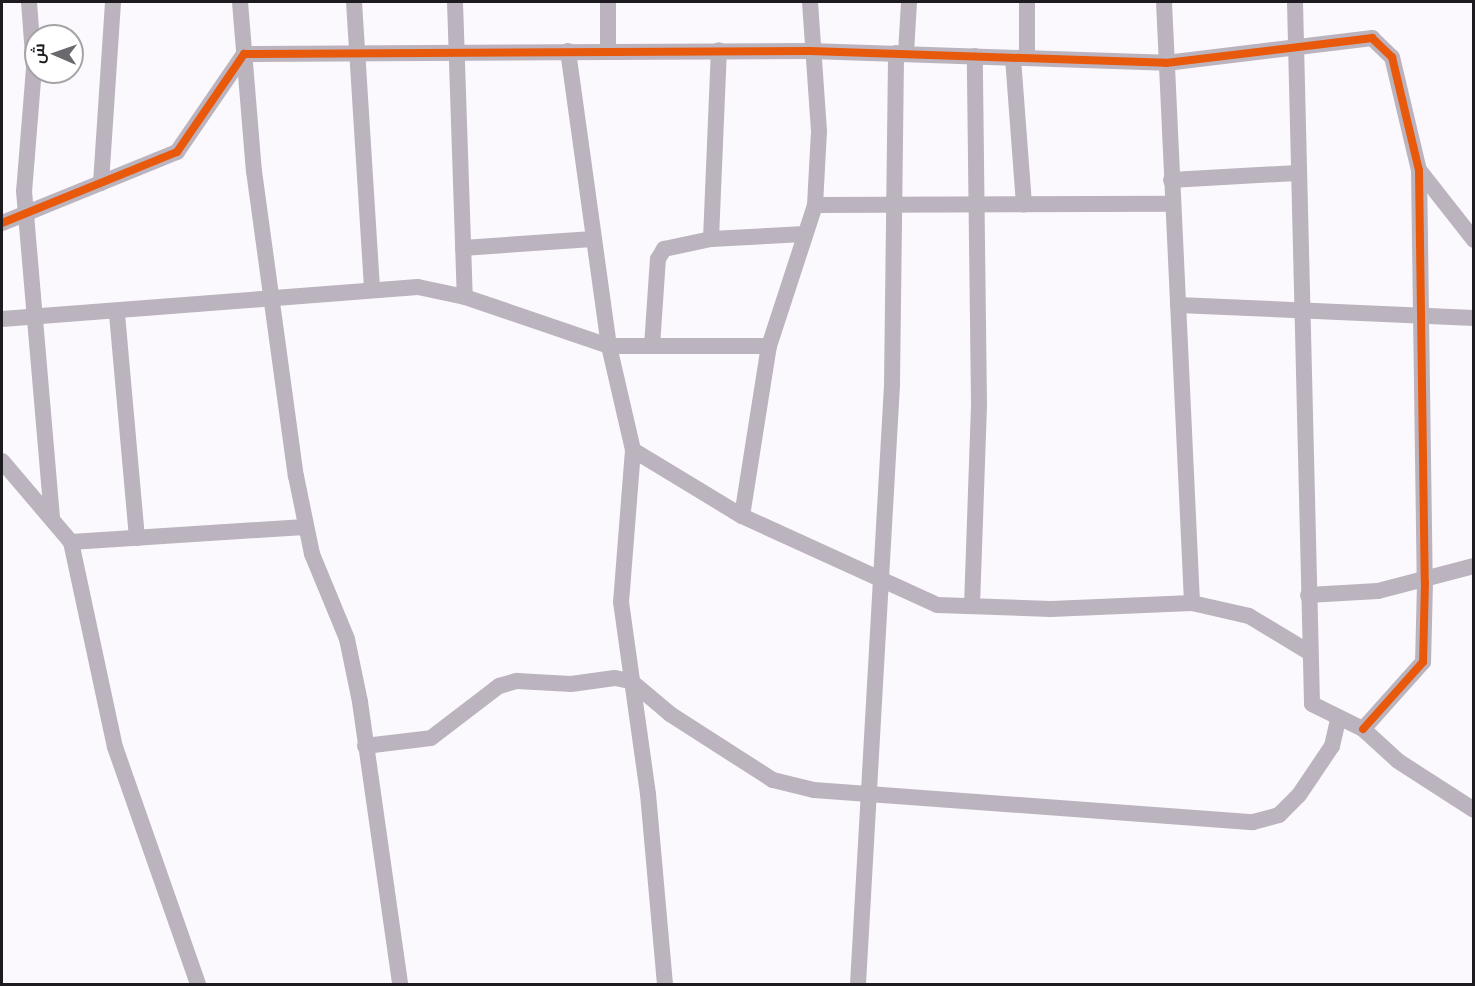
<!DOCTYPE html>
<html>
<head>
<meta charset="utf-8">
<style>
	body { margin:0 }
	#map { position:relative; width:1475px; height:986px; overflow:hidden; background:#fcf9fe; font-family:"Open Sans",Cairo,sans-serif }
	div>[style] { position:absolute }
	.minor>* { height:16px; margin:-8px; padding:0 8px; transform-origin:8px; border-radius:8px; background:#bbb4bf }
	.cycleway>* { height:8px; margin:-4px; padding:0 4px; transform-origin:4px; border-radius:4px; background:#e8590c }
	span { translate:-50% -50%; white-space:nowrap; text-align:center; line-height:1.15; -webkit-text-stroke:4.5px #fff; paint-order:stroke }
	.frame { position:absolute; inset:0; border:3px solid #1d1a20; pointer-events:none }
	.north { position:absolute; left:24px; top:24px; width:60px; height:60px; box-sizing:border-box; background:#fff; border:2px solid #a5a3a6; border-radius:50%; rotate:272deg; font-size:16px; font-weight:700; line-height:24px; text-align:center; color:#1d1a20 }
	.north::after { content:''; display:block; margin:auto; width:21px; height:27px; background:#6b686e; clip-path:polygon(50% 0,100% 100%,50% 72%,0 100%) }
</style>
</head>
<body>
<div id="map">
	<div class="minor">
		<div style="left:29px;top:2px;width:66px;rotate:85.7deg"></div>
		<div style="left:34px;top:68px;width:123px;rotate:94.6deg"></div>
		<div style="left:24px;top:191px;width:329px;rotate:85.1deg"></div>
		<div style="left:240px;top:2px;width:170px;rotate:85.3deg"></div>
		<div style="left:254px;top:171px;width:308px;rotate:82.2deg"></div>
		<div style="left:296px;top:476px;width:80px;rotate:78.4deg"></div>
		<div style="left:312px;top:554px;width:92px;rotate:67.6deg"></div>
		<div style="left:347px;top:639px;width:64px;rotate:78.3deg"></div>
		<div style="left:360px;top:702px;width:285px;rotate:81.9deg"></div>
		<div style="left:354px;top:2px;width:287px;rotate:86.4deg"></div>
		<div style="left:455px;top:2px;width:295px;rotate:88.1deg"></div>
		<div style="left:1027px;top:2px;width:56px;rotate:90deg"></div>
		<div style="left:1164px;top:2px;width:602px;rotate:87.33deg"></div>
		<div style="left:1295px;top:2px;width:702px;rotate:88.61deg"></div>
		<div style="left:1312px;top:704px;width:57px;rotate:26.1deg"></div>
		<div style="left:1363px;top:729px;width:47px;rotate:42.4deg"></div>
		<div style="left:1398px;top:761px;width:90px;rotate:32.8deg"></div>
		<div style="left:568px;top:51px;width:298px;rotate:82.1deg"></div>
		<div style="left:609px;top:346px;width:107px;rotate:77deg"></div>
		<div style="left:633px;top:450px;width:152px;rotate:94.5deg"></div>
		<div style="left:621px;top:602px;width:194px;rotate:82deg"></div>
		<div style="left:648px;top:794px;width:191px;rotate:84.9deg"></div>
		<div style="left:608px;top:51px;width:49px;rotate:-90deg"></div>
		<div style="left:906px;top:53px;width:51px;rotate:-86.6deg"></div>
		<div style="left:1013px;top:58px;width:147px;rotate:85.7deg"></div>
		<div style="left:1419px;top:170px;width:89px;rotate:51.8deg"></div>
		<div style="left:1171px;top:180px;width:127px;rotate:-3.2deg"></div>
		<div style="left:101px;top:183px;width:181px;rotate:-86.2deg"></div>
		<div style="left:815px;top:205px;width:358px;rotate:-0.2deg"></div>
		<div style="left:2px;top:223px;width:189px;rotate:-22.1deg"></div>
		<div style="left:177px;top:152px;width:119px;rotate:-55.6deg"></div>
		<div style="left:244px;top:54px;width:566px;rotate:-0.3deg"></div>
		<div style="left:810px;top:51px;width:356px;rotate:1.9deg"></div>
		<div style="left:1166px;top:63px;width:208px;rotate:-6.9deg"></div>
		<div style="left:1372px;top:38px;width:28px;rotate:44deg"></div>
		<div style="left:1392px;top:57px;width:116px;rotate:76.6deg"></div>
		<div style="left:1419px;top:170px;width:412px;rotate:89.2deg"></div>
		<div style="left:1425px;top:582px;width:80px;rotate:91.4deg"></div>
		<div style="left:1423px;top:662px;width:90px;rotate:131.8deg"></div>
		<div style="left:711px;top:239px;width:189px;rotate:-87.6deg"></div>
		<div style="left:463px;top:248px;width:130px;rotate:-4deg"></div>
		<div style="left:1178px;top:305px;width:296px;rotate:2.5deg"></div>
		<div style="left:117px;top:314px;width:225px;rotate:84.9deg"></div>
		<div style="left:2px;top:319px;width:417px;rotate:-4.4deg"></div>
		<div style="left:418px;top:287px;width:48px;rotate:12deg"></div>
		<div style="left:465px;top:297px;width:152px;rotate:18.8deg"></div>
		<div style="left:609px;top:346px;width:160px"></div>
		<div style="left:652px;top:346px;width:87px;rotate:-86.1deg"></div>
		<div style="left:658px;top:259px;width:12px;rotate:-59deg"></div>
		<div style="left:664px;top:249px;width:48px;rotate:-12deg"></div>
		<div style="left:711px;top:239px;width:94px;rotate:-3deg"></div>
		<div style="left:633px;top:450px;width:127px;rotate:31.2deg"></div>
		<div style="left:742px;top:516px;width:214px;rotate:24.5deg"></div>
		<div style="left:937px;top:605px;width:114px;rotate:2deg"></div>
		<div style="left:1051px;top:609px;width:141px;rotate:-2.4deg"></div>
		<div style="left:1192px;top:603px;width:58px;rotate:12.8deg"></div>
		<div style="left:1249px;top:616px;width:68px;rotate:31.1deg"></div>
		<div style="left:2px;top:461px;width:106px;rotate:49.6deg"></div>
		<div style="left:71px;top:542px;width:210px;rotate:77.9deg"></div>
		<div style="left:115px;top:747px;width:251px;rotate:70.7deg"></div>
		<div style="left:742px;top:516px;width:172px;rotate:-81deg"></div>
		<div style="left:769px;top:346px;width:148px;rotate:-71.9deg"></div>
		<div style="left:815px;top:205px;width:74px;rotate:-86.9deg"></div>
		<div style="left:819px;top:131px;width:129px;rotate:-94deg"></div>
		<div style="left:71px;top:542px;width:234px;rotate:-3.7deg"></div>
		<div style="left:1308px;top:595px;width:70px;rotate:-3.3deg"></div>
		<div style="left:1378px;top:591px;width:99px;rotate:-14.6deg"></div>
		<div style="left:972px;top:606px;width:201px;rotate:-88deg"></div>
		<div style="left:979px;top:405px;width:349px;rotate:-90.7deg"></div>
		<div style="left:365px;top:746px;width:66px;rotate:-6.9deg"></div>
		<div style="left:431px;top:738px;width:86px;rotate:-37.4deg"></div>
		<div style="left:499px;top:686px;width:19px;rotate:-16deg"></div>
		<div style="left:517px;top:681px;width:54px;rotate:3.2deg"></div>
		<div style="left:571px;top:684px;width:44px;rotate:-7.8deg"></div>
		<div style="left:615px;top:678px;width:16px;rotate:11deg"></div>
		<div style="left:631px;top:681px;width:51px;rotate:40.2deg"></div>
		<div style="left:670px;top:714px;width:122px;rotate:32.7deg"></div>
		<div style="left:773px;top:780px;width:42px;rotate:13.7deg"></div>
		<div style="left:814px;top:790px;width:440px;rotate:4.2deg"></div>
		<div style="left:1253px;top:822px;width:27px;rotate:-15deg"></div>
		<div style="left:1279px;top:815px;width:28px;rotate:-45deg"></div>
		<div style="left:1299px;top:795px;width:59px;rotate:-56deg"></div>
		<div style="left:1332px;top:746px;width:26px;rotate:-77deg"></div>
		<div style="left:858px;top:984px;width:600px;rotate:-86.75deg"></div>
		<div style="left:892px;top:385px;width:332px;rotate:-89.3deg"></div>
	</div>
	<div class="cycleway">
		<div style="left:2px;top:223px;width:189px;rotate:-22.1deg"></div>
		<div style="left:177px;top:152px;width:119px;rotate:-55.6deg"></div>
		<div style="left:244px;top:54px;width:566px;rotate:-0.3deg"></div>
		<div style="left:810px;top:51px;width:356px;rotate:1.9deg"></div>
		<div style="left:1166px;top:63px;width:208px;rotate:-6.9deg"></div>
		<div style="left:1372px;top:38px;width:28px;rotate:44deg"></div>
		<div style="left:1392px;top:57px;width:116px;rotate:76.6deg"></div>
		<div style="left:1419px;top:170px;width:412px;rotate:89.2deg"></div>
		<div style="left:1425px;top:582px;width:80px;rotate:91.4deg"></div>
		<div style="left:1423px;top:662px;width:90px;rotate:131.8deg"></div>
	</div>
	<div class="frame"></div>
	<div class="north">ش</div>
</div>
</body>
</html>
